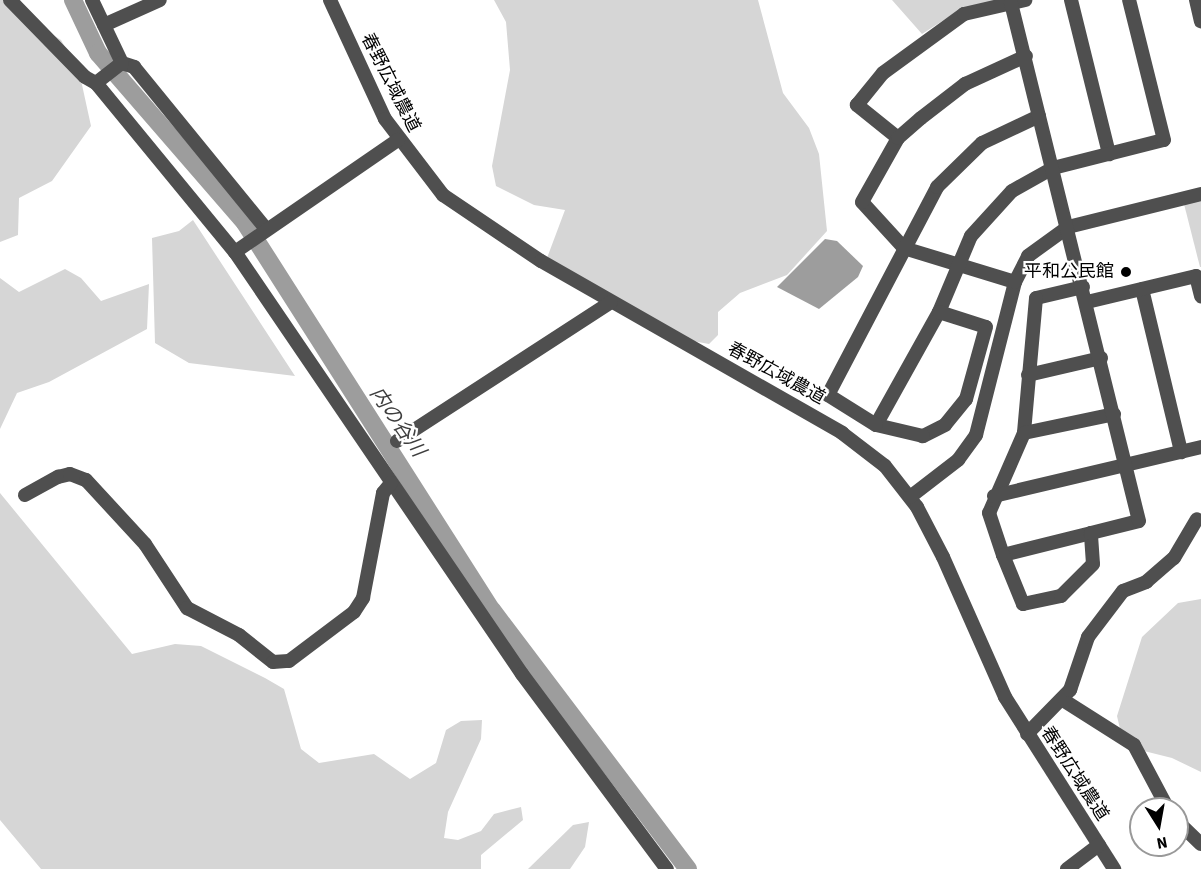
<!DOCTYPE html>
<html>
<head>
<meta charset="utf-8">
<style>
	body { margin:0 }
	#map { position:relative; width:1201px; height:869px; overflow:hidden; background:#fff; font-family:"Source Sans 3","Noto Sans JP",sans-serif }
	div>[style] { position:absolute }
	.green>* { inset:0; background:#d6d6d6 }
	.water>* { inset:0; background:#9d9d9d }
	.river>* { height:18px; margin:-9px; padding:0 9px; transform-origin:9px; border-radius:9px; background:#9d9d9d }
	.minor>* { height:14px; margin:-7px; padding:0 7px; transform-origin:7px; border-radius:7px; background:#4f4f4f }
	.dots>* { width:16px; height:16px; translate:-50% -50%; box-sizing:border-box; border:3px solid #fff; border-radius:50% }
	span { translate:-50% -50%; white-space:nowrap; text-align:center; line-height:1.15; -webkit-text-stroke:4.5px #fff; paint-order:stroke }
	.street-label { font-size:18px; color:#000 }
	.poi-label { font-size:18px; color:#000 }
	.right { translate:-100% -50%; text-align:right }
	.water-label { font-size:20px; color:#3e3e3e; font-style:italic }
	.north { position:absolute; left:1129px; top:797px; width:60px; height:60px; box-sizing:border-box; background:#fff; border:2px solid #999; border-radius:50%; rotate:169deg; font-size:16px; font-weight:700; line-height:24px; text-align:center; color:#000 }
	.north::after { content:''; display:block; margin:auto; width:21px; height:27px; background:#000; clip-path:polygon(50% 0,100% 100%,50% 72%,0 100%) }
</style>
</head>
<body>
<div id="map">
	<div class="green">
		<div style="clip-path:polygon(0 0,20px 0,37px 25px,61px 40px,79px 71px,91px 126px,52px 181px,19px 198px,18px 235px,0 242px)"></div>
		<div style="clip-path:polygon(494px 0,758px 0,783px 93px,809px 128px,819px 154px,827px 231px,787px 275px,740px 293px,718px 312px,718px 335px,709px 344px,682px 339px,547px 258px,565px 210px,534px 205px,496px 186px,492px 166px,510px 70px,506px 22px)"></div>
		<div style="clip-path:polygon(892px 0,1005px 0,961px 9px,922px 34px)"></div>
		<div style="clip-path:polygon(1201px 200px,1201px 267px,1200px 267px,1184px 204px)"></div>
		<div style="clip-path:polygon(193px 220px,295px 376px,189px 363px,155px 343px,152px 238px,179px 231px)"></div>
		<div style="clip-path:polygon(65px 269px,81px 278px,101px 301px,149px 284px,147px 329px,49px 382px,17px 393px,0 429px,0 278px,19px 292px)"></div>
		<div style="clip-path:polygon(0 493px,132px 654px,175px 644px,201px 646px,265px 678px,284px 689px,301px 749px,319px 763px,374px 754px,410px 779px,436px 763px,446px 730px,461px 721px,482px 720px,481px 739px,448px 812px,444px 838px,458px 840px,481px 831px,494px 814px,521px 807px,523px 820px,481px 855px,481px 869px,41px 869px,0 820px)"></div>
		<div style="clip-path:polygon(1201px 599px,1201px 772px,1172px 758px,1124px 746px,1117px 716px,1142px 637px,1178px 603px)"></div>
		<div style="clip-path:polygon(589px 822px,585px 847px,570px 869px,528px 869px,573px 825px)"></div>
	</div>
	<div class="water">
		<div style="clip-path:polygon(825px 239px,837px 241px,863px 266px,858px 277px,819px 309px,777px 287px)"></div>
	</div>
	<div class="river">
		<div style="left:73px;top:0;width:59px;rotate:64.7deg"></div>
		<div style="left:98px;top:53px;width:225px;rotate:49.1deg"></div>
		<div style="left:245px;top:223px;width:459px;rotate:57.5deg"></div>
		<div style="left:492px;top:610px;width:325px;rotate:52.9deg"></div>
	</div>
	<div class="minor">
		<div style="left:10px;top:0;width:107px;rotate:45.8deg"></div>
		<div style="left:85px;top:77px;width:13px;rotate:29deg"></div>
		<div style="left:96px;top:83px;width:219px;rotate:50.6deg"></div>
		<div style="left:235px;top:252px;width:510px;rotate:55.78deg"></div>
		<div style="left:522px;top:674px;width:243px;rotate:53.4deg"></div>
		<div style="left:92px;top:0;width:70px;rotate:64.5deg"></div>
		<div style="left:122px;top:63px;width:13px;rotate:18deg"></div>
		<div style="left:134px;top:67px;width:209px;rotate:50.8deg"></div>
		<div style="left:330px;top:0;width:131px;rotate:65.2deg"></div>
		<div style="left:385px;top:119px;width:96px;rotate:52.7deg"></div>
		<div style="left:443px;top:195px;width:118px;rotate:34deg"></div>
		<div style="left:541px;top:261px;width:347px;rotate:29.7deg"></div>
		<div style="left:842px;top:433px;width:54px;rotate:37.5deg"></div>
		<div style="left:885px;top:466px;width:52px;rotate:52deg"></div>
		<div style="left:917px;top:507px;width:56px;rotate:62.5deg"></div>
		<div style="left:943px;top:557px;width:153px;rotate:66.1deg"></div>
		<div style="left:1005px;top:697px;width:204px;rotate:57.6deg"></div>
		<div style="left:1071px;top:0;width:159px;rotate:76.1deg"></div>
		<div style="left:1196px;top:0;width:22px;rotate:77deg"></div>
		<div style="left:104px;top:25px;width:61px;rotate:-24.1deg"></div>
		<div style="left:96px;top:83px;width:33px;rotate:-38deg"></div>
		<div style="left:898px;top:138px;width:53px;rotate:-141.2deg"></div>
		<div style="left:857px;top:105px;width:41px;rotate:-50.9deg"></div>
		<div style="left:883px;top:73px;width:100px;rotate:-36.1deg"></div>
		<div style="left:964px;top:14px;width:63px;rotate:-12.9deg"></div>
		<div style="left:235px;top:252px;width:198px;rotate:-34.5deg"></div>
		<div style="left:1015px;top:282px;width:116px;rotate:-163deg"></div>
		<div style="left:904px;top:248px;width:62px;rotate:-132.4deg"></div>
		<div style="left:862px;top:202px;width:73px;rotate:-60.6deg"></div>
		<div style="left:898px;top:138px;width:30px;rotate:-41deg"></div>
		<div style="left:921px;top:118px;width:56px;rotate:-37.7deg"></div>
		<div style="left:965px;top:84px;width:67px;rotate:-24.7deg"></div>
		<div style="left:1083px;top:287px;width:48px;rotate:166.8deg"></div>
		<div style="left:1036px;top:298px;width:136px;rotate:95.1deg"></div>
		<div style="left:1024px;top:433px;width:87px;rotate:113.6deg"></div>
		<div style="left:989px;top:513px;width:44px;rotate:71.6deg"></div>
		<div style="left:1003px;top:555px;width:91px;rotate:-14deg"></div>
		<div style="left:1142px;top:289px;width:168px;rotate:76.5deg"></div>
		<div style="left:1087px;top:302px;width:112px;rotate:-13.4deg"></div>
		<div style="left:1196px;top:276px;width:21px;rotate:76deg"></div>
		<div style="left:939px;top:312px;width:82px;rotate:-67.2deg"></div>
		<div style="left:971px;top:236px;width:61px;rotate:-47.7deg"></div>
		<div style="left:1012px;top:191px;width:47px;rotate:-29.3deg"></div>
		<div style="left:1053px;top:168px;width:114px;rotate:-14.2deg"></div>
		<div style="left:1164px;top:140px;width:144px;rotate:-104deg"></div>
		<div style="left:1028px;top:375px;width:75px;rotate:-13.1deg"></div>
		<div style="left:876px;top:425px;width:129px;rotate:-60.9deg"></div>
		<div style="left:939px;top:312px;width:49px;rotate:17.7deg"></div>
		<div style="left:986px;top:327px;width:75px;rotate:105.5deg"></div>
		<div style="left:966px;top:399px;width:33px;rotate:129deg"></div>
		<div style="left:945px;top:425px;width:25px;rotate:153deg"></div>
		<div style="left:923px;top:436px;width:48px;rotate:-166.8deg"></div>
		<div style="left:876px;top:425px;width:57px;rotate:-148deg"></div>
		<div style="left:828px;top:395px;width:235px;rotate:-62.3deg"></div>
		<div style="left:937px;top:187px;width:63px;rotate:-44.4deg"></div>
		<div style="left:982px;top:143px;width:63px;rotate:-25.3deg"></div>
		<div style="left:1024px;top:433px;width:92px;rotate:-11.9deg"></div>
		<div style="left:397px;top:441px;width:255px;rotate:-33deg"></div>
		<div style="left:25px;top:495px;width:38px;rotate:-29deg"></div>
		<div style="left:58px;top:477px;width:12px;rotate:-14deg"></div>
		<div style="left:70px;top:474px;width:17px;rotate:21deg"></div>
		<div style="left:86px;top:480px;width:87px;rotate:47.3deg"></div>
		<div style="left:145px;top:544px;width:77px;rotate:56.7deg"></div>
		<div style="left:187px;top:608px;width:59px;rotate:27.4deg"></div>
		<div style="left:239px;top:635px;width:43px;rotate:38.5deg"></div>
		<div style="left:273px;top:662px;width:16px;rotate:-4deg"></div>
		<div style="left:289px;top:661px;width:81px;rotate:-37deg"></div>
		<div style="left:354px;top:612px;width:17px;rotate:-57deg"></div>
		<div style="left:363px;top:598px;width:107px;rotate:-79.2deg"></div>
		<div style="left:383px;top:493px;width:13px;rotate:-51deg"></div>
		<div style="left:994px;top:496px;width:213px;rotate:-13.3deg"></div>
		<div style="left:910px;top:497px;width:61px;rotate:-37.6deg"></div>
		<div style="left:958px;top:460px;width:31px;rotate:-54deg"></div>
		<div style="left:976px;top:435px;width:158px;rotate:-75.7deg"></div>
		<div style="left:1015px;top:282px;width:29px;rotate:-63deg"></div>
		<div style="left:1028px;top:256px;width:49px;rotate:-35.9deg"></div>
		<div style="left:1068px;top:227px;width:137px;rotate:-13.9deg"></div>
		<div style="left:1003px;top:555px;width:53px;rotate:67.8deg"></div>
		<div style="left:1023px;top:604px;width:39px;rotate:-12deg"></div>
		<div style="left:1061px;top:596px;width:45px;rotate:-45deg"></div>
		<div style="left:1093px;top:564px;width:31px;rotate:-94deg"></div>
		<div style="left:1091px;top:533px;width:49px;rotate:-14deg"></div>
		<div style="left:1139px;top:521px;width:534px;rotate:-103.88deg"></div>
		<div style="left:1063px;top:700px;width:84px;rotate:32.4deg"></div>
		<div style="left:1134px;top:745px;width:72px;rotate:62deg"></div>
		<div style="left:1027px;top:734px;width:62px;rotate:-45.7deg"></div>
		<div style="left:1070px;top:690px;width:56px;rotate:-71.2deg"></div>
		<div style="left:1088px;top:637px;width:58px;rotate:-52.7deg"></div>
		<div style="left:1123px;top:591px;width:25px;rotate:-21deg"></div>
		<div style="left:1146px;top:582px;width:37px;rotate:-41deg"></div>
		<div style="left:1174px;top:558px;width:45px;rotate:-59.5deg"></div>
		<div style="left:1177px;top:821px;width:33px;rotate:44deg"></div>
		<div style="left:1067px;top:869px;width:40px;rotate:-37deg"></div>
	</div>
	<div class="dots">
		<div style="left:1126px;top:272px;background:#000"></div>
	</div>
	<div class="street-label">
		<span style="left:390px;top:83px;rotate:63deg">春野広域農道</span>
		<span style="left:776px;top:374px;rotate:29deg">春野広域農道</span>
		<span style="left:1074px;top:774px;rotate:57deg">春野広域農道</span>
	</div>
	<div class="poi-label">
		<span class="right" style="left:1114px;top:272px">平和公民館</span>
	</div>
	<div class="water-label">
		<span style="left:397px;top:422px;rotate:55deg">内の谷川</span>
	</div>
	<div class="north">N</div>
</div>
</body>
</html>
